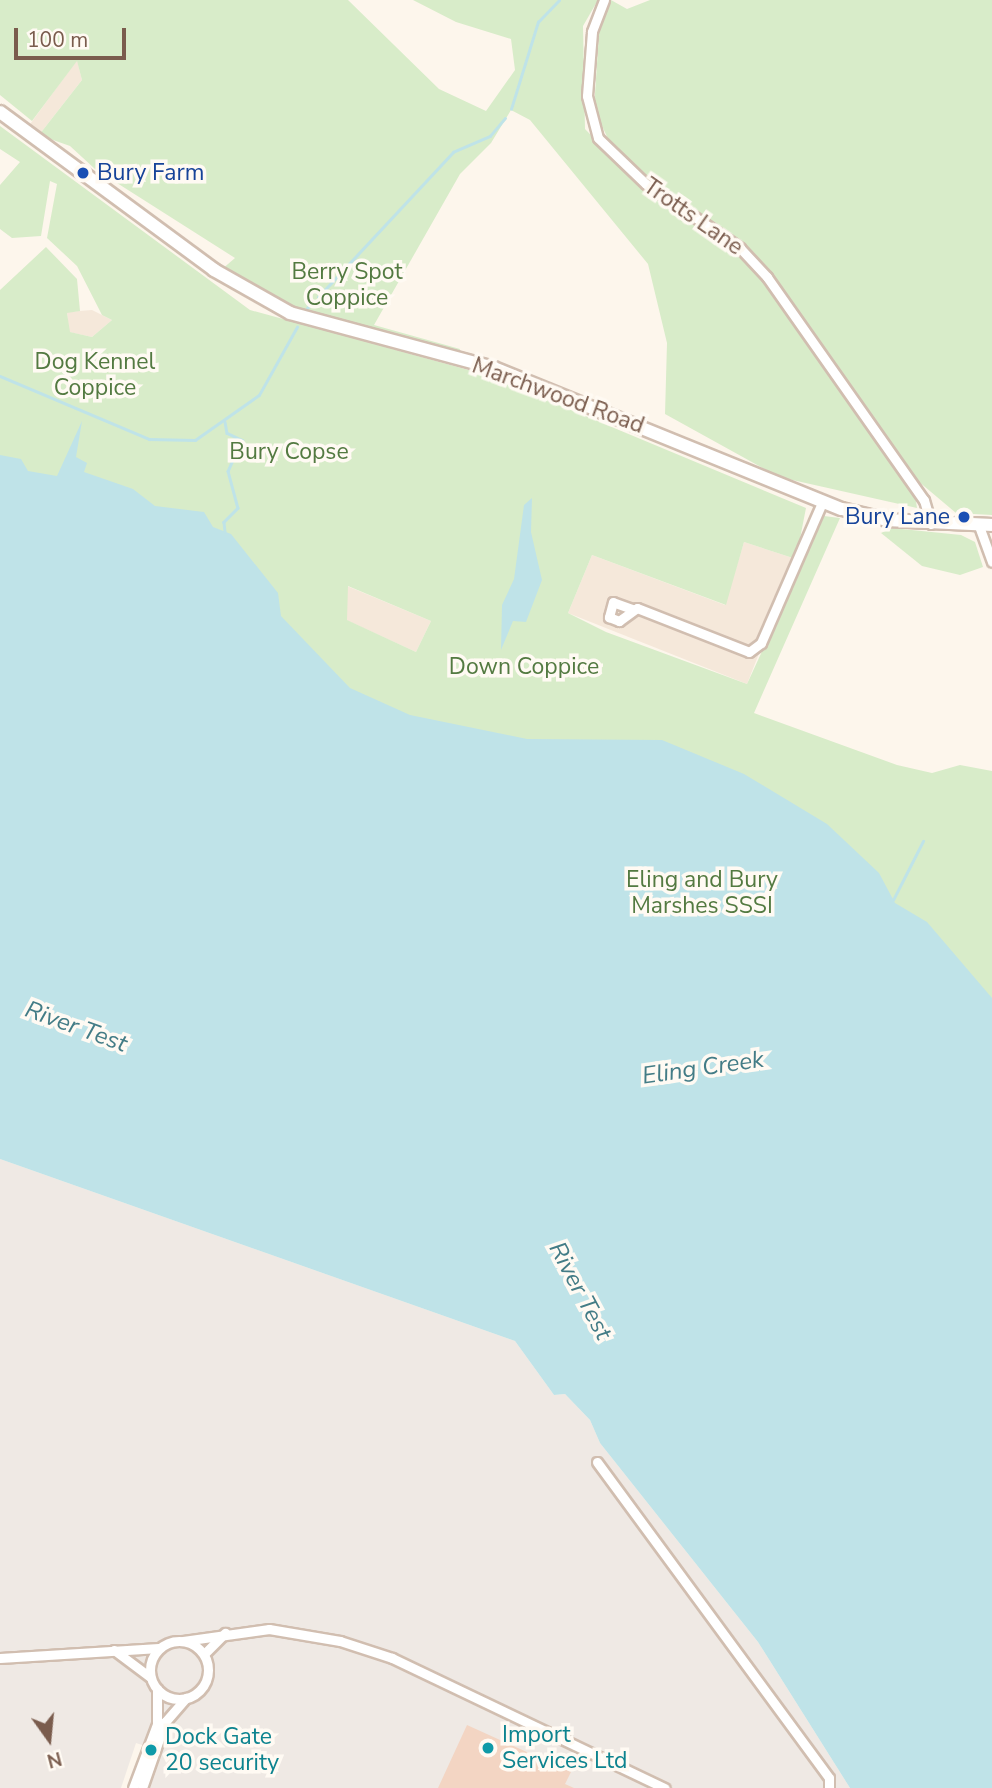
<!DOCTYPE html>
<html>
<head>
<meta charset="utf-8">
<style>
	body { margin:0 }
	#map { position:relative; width:992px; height:1788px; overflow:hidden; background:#fdf6ec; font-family:"Nunito Sans",sans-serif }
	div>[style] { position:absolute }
	.residential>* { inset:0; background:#f5e8da }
	.industrial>* { inset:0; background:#efe9e4 }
	.green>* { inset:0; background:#d8ecc9 }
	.water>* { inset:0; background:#bfe3e8 }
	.stream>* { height:2.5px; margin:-1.25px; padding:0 1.25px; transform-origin:1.25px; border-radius:1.25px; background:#bfe3e8 }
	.building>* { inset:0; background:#f3d5c3 }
	.roads { filter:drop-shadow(2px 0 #d1beb0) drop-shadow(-2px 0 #d1beb0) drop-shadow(0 2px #d1beb0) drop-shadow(0 -2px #d1beb0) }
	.street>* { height:9px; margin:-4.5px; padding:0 4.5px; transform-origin:4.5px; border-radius:4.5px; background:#fff }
	.street>.ring { margin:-4.5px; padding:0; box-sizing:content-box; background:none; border:9px solid #fff; border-radius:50% }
	.secondary>* { height:12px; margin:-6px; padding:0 6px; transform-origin:6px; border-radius:6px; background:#fff }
	.dots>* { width:19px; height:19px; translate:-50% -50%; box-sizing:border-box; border:4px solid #fffaf3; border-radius:50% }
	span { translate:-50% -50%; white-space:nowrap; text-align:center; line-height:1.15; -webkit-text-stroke:7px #fffaf3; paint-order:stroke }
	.transit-label { font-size:23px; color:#164399 }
	.left { translate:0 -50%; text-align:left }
	.right { translate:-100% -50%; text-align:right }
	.street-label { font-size:23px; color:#7a5c4d }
	.park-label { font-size:23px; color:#537a41 }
	.culture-label { font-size:23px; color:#0d838f }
	.water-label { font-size:24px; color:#437c86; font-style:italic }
	.north { position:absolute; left:14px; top:1704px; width:70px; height:70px; -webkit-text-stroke:5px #fffaf3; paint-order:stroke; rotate:165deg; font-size:19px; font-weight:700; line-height:28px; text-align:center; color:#7a5c4d }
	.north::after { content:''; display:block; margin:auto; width:24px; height:32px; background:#7a5c4d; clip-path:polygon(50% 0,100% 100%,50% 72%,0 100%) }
	.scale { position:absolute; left:14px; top:28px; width:112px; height:32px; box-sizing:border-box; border:4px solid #7a5c4d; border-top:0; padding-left:9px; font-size:21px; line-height:24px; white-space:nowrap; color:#7a5c4d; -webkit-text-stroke:5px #fffaf3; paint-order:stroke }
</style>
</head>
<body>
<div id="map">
	<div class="residential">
		<div style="clip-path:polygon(77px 60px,82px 80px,39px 135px,28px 127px)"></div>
		<div style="clip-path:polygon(92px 310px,112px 320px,92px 337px,69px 332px,67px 312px)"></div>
		<div style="clip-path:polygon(744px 542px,796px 559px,747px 684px,568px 613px,592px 555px,725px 605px)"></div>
		<div style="clip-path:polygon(347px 586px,431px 621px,416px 652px,346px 620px)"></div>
	</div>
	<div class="industrial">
		<div style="clip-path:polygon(0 1159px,515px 1341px,554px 1395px,565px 1394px,590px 1420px,600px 1443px,758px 1642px,850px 1788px,147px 1788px,160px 1751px,136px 1743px,121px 1788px,0 1788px)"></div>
	</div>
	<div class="green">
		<div style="clip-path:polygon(0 0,348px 0,439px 89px,486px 111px,515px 70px,511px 39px,456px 22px,413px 0,598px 0,583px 26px,585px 129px,644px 189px,737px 252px,758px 276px,915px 495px,917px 508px,779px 477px,665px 414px,667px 343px,648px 264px,530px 120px,511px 110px,491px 143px,460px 174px,374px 325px,460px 349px,459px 354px,313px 317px,261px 295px,221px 270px,235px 258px,95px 169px,70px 146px,39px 135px,82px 80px,77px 61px,32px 121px,0 95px)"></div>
		<div style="clip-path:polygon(611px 0,627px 9px,650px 0,992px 0,992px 515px,956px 513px,918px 481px,760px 261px,651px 184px,610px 143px,594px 109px,599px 33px)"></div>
		<div style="clip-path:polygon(evenodd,0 126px,250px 310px,487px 375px,806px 508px,796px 559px,744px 542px,726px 605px,592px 555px,568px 613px,606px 632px,747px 684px,824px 516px,840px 518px,754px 713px,897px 765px,932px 773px,960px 765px,992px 771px,992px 1770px,0 543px,0 290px,46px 247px,77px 279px,80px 311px,67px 313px,70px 332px,92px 337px,112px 320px,102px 315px,77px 266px,47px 238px,57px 184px,50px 181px,41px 236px,12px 238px,0 229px,0 185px,20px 162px,0 149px,0 126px,348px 586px,431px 621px,416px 652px,347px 620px,348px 586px)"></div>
		<div style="clip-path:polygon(892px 528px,961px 535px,975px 542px,983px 567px,960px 575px,922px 566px,881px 533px)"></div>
	</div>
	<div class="water">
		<div style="clip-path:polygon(82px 421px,76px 457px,87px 463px,84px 472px,133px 489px,155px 506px,204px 512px,213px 527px,231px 534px,278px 593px,281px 616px,350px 688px,410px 715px,527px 739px,662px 740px,744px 774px,827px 824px,879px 873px,895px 903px,927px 922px,992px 998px,992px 1788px,850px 1788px,758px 1642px,600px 1443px,590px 1420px,565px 1394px,554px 1395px,515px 1341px,0 1159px,0 455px,21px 459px,28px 471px,57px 476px)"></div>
		<div style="clip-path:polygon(532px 498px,531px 532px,542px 580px,526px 622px,513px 621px,501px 650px,502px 605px,514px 579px,524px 505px)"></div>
	</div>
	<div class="stream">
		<div style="left:511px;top:109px;width:91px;rotate:-72.8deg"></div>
		<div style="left:538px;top:22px;width:30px;rotate:-46deg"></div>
		<div style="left:318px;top:297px;width:198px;rotate:-47deg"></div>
		<div style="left:453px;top:152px;width:40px;rotate:-23.4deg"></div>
		<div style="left:490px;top:136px;width:23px;rotate:-50deg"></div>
		<div style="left:307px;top:308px;width:5px;rotate:-37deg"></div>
		<div style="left:0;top:376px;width:162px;rotate:22.9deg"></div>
		<div style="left:149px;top:439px;width:46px;rotate:1.2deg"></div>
		<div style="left:195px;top:440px;width:78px;rotate:-35.1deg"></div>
		<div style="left:259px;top:395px;width:78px;rotate:-60.8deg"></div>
		<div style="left:225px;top:422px;width:11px;rotate:80deg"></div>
		<div style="left:227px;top:433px;width:17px;rotate:25deg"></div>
		<div style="left:242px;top:440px;width:34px;rotate:114deg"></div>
		<div style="left:228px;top:471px;width:38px;rotate:75deg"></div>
		<div style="left:238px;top:508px;width:20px;rotate:135deg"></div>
		<div style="left:224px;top:522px;width:10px;rotate:84deg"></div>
		<div style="left:893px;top:900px;width:66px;rotate:-63deg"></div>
	</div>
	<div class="building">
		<div style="clip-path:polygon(467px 1725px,571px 1772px,565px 1784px,574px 1788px,438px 1788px)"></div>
	</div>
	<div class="roads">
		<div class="street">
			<div style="left:604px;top:0;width:34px;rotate:111deg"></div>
			<div style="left:592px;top:32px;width:64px;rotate:94.5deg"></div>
			<div style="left:587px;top:96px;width:43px;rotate:75.3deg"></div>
			<div style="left:598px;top:138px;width:66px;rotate:43.8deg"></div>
			<div style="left:646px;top:184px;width:114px;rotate:34.2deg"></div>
			<div style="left:740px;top:248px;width:40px;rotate:47deg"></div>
			<div style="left:767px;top:277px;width:273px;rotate:54.9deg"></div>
			<div style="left:924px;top:500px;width:25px;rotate:74deg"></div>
			<div style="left:979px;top:526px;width:38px;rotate:70deg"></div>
			<div style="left:632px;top:609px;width:20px;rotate:-160deg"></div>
			<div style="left:613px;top:602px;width:16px;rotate:105deg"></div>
			<div style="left:609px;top:617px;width:11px;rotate:22deg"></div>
			<div style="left:619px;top:621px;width:22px;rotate:-36deg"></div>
			<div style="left:637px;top:608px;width:120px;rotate:21.4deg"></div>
			<div style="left:749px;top:652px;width:15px;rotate:-37deg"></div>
			<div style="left:761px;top:643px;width:153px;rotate:-66.5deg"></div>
			<div style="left:597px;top:1462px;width:392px;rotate:53.7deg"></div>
			<div style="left:829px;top:1778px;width:10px;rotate:90deg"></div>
			<div class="ring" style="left:150px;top:1641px;width:49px;height:49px"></div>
			<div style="left:183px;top:1641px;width:87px;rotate:-7.9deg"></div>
			<div style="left:269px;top:1629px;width:72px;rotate:9.6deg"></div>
			<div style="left:340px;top:1641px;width:55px;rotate:18.1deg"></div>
			<div style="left:392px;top:1658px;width:302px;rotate:25.5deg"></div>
			<div style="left:114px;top:1650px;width:45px;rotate:36.9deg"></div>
			<div style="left:204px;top:1654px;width:30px;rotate:-45deg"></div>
			<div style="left:0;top:1658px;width:159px;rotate:-3.6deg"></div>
			<div style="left:133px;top:1788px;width:68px;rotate:-69.4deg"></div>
			<div style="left:157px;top:1724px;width:35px;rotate:-90deg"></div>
			<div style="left:142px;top:1788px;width:70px;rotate:-70.8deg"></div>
			<div style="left:165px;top:1722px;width:32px;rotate:-49deg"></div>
		</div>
		<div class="secondary">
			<div style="left:0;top:112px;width:266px;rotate:36.4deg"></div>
			<div style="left:214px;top:270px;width:87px;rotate:29.5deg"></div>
			<div style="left:290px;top:313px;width:211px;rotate:15.1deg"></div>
			<div style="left:494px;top:368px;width:375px;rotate:22.1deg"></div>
			<div style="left:842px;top:509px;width:46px;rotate:13.7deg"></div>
			<div style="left:887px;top:520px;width:105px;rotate:2.7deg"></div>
		</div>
	</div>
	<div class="dots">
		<div style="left:83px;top:173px;background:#1a4fb4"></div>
		<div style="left:964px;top:517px;background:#1a4fb4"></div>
		<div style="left:488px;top:1748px;background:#0f9aa8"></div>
		<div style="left:151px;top:1750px;background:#0f9aa8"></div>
	</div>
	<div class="transit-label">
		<span class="left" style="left:97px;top:173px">Bury Farm</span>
		<span class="right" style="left:950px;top:517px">Bury Lane</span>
	</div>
	<div class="street-label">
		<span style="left:693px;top:217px;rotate:35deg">Trotts Lane</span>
		<span style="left:558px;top:396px;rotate:20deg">Marchwood Road</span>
	</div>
	<div class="park-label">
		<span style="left:347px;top:285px">Berry Spot<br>Coppice</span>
		<span style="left:95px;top:375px">Dog Kennel<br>Coppice</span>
		<span style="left:289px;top:452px">Bury Copse</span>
		<span style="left:524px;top:667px">Down Coppice</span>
		<span style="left:702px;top:893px">Eling and Bury<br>Marshes SSSI</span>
	</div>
	<div class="culture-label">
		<span class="left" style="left:502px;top:1748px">Import<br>Services Ltd</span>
		<span class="left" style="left:165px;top:1750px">Dock Gate<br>20 security</span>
	</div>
	<div class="water-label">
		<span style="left:76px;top:1027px;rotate:20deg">River Test</span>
		<span style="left:703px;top:1068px;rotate:-8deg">Eling Creek</span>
		<span style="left:580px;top:1291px;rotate:62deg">River Test</span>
	</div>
	<div class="north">N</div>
	<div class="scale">100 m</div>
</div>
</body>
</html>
